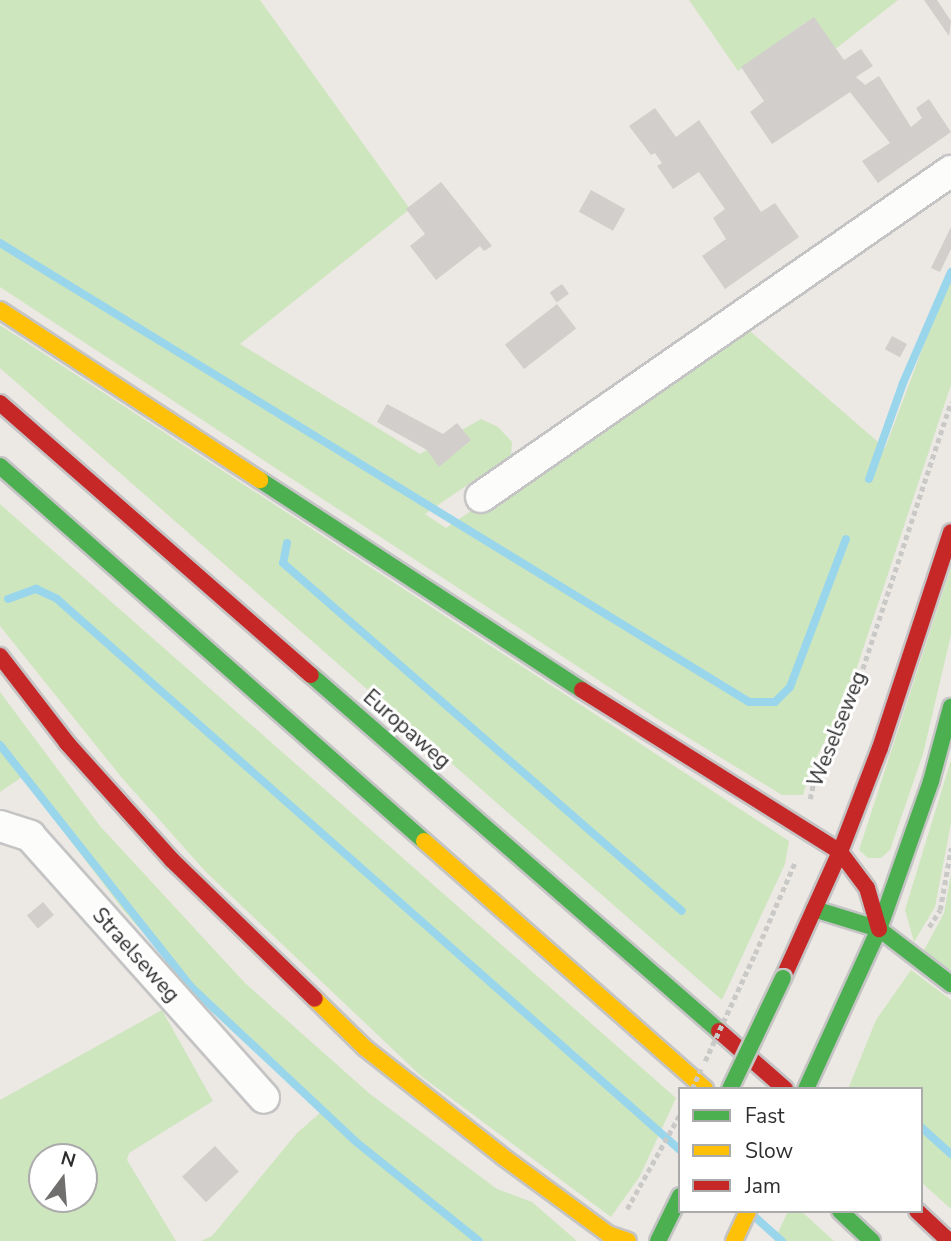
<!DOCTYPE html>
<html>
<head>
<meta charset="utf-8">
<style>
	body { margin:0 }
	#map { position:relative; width:951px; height:1241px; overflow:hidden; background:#ece8e4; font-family:"Nunito Sans",sans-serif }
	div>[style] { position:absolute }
	.green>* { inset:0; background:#cee6be }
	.stream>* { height:8px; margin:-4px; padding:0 4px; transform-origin:4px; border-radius:4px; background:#99d6ec }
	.building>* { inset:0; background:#d1cecb; transform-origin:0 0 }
	.path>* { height:4.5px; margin-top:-2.25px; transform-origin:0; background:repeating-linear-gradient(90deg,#c9c9c8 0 5px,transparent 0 8.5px) }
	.roads { filter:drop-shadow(2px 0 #c5c4c5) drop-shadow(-2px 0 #c5c4c5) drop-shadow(0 2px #c5c4c5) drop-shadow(0 -2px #c5c4c5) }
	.street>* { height:30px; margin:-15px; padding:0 15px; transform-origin:15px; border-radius:15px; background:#fcfcfb }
	.fast>* { height:16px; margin:-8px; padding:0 8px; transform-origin:8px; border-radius:8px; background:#4caf50 }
	.slow>* { height:16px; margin:-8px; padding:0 8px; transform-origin:8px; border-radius:8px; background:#ffc107 }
	.jam>* { height:16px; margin:-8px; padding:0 8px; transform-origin:8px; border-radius:8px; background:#c62828 }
	.path-bridge>* { height:4.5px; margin-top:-2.25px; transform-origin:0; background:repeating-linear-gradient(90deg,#c9c9c8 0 5px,transparent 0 8.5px) }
	.bridges { filter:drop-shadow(2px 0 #c6c5c4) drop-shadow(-2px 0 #c6c5c4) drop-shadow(0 2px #c6c5c4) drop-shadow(0 -2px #c6c5c4) }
	.fast-bridge>* { height:16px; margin:-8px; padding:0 8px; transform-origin:8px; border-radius:8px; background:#4caf50 }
	span { translate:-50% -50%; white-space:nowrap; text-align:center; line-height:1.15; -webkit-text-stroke:6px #fff; paint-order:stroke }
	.street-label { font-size:21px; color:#2e2e2e }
	.legend { position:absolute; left:678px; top:1087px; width:245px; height:126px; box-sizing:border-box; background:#fff; border:2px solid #ababab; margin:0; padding:9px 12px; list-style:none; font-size:21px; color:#2e2e2e }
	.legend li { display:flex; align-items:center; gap:14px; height:35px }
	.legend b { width:35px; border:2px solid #ababab }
	.north { position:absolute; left:28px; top:1143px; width:70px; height:70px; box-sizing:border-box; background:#fff; border:2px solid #ababab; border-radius:50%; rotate:16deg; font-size:19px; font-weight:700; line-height:28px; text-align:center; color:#2e2e2e }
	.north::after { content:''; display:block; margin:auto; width:24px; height:32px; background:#706f6e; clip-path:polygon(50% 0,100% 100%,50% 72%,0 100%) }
</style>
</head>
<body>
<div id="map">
	<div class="green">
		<div style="clip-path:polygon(0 0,260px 0,410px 209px,240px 344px,420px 454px,481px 419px,498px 427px,512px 442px,511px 455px,425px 514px,446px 528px,744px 326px,885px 448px,951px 273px,951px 385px,847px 697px,810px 770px,803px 795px,782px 795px,656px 718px,0 287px)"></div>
		<div style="clip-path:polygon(689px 0,898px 0,829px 54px,806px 22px,738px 71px)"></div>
		<div style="clip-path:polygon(0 325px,789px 841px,785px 864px,722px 1000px,0 368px)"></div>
		<div style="clip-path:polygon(0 504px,676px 1098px,640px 1176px,611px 1217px,421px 1076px,206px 872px,122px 778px,0 626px)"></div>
		<div style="clip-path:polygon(951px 567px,951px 635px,923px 754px,890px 850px,881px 858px,868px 858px,859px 850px)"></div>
		<div style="clip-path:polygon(0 692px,100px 826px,245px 983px,370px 1094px,497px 1189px,532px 1202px,577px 1241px,201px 1241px,212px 1236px,297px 1133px,320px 1113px,188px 983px,124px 911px,22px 777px,0 792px)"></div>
		<div style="clip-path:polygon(951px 760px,951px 823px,935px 907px,914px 942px,905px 910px)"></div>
		<div style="clip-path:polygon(951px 874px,951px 971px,923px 952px,944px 913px)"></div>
		<div style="clip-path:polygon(911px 970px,951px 1000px,951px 1209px,921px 1182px,921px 1089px,848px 1089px,876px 1020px)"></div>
		<div style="clip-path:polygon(evenodd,162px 1010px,213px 1101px,129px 1153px,127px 1160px,176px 1241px,0 1241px,0 1100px,162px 1010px,42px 1157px,84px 1157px,84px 1199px,42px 1199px,42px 1157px)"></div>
		<div style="clip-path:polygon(788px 1211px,801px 1211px,834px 1241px,774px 1241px)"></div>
	</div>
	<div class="stream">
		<div style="left:0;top:243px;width:878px;rotate:31.5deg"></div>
		<div style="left:749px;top:702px;width:26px"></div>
		<div style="left:775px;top:702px;width:21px;rotate:-45deg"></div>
		<div style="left:790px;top:687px;width:158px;rotate:-69.3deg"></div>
		<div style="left:869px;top:479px;width:102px;rotate:-70.5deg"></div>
		<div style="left:903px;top:383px;width:121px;rotate:-66.6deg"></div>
		<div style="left:287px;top:543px;width:20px;rotate:101deg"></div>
		<div style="left:283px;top:563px;width:529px;rotate:41.09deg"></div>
		<div style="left:8px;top:599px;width:30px;rotate:-20deg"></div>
		<div style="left:36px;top:589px;width:23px;rotate:25deg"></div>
		<div style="left:57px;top:599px;width:832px;rotate:41.49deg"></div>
		<div style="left:0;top:745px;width:307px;rotate:51.7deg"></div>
		<div style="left:190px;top:986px;width:226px;rotate:43.2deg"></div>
		<div style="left:355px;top:1141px;width:159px;rotate:38.9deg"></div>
		<div style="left:921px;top:1127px;width:40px;rotate:42deg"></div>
		<div style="left:755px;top:1217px;width:36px;rotate:42deg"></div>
	</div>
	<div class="building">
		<div style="clip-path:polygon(924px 0,937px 0,951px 21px,949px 36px)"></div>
		<div style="clip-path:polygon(814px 17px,844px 60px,861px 49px,873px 66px,856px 77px,865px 85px,879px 76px,911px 127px,922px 118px,916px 108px,929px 99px,951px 132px,878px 183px,862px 161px,890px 143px,850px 92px,772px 144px,750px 112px,764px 101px,741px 67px)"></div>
		<div style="clip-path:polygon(655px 108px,676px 137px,699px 120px,761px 212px,775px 203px,799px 237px,725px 289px,702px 256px,726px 239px,713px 218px,725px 209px,699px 172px,673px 189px,657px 166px,662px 163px,655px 153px,651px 155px,629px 126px)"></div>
		<div style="clip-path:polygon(441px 182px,492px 246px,484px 251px,480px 246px,436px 280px,410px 246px,425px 234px,406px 209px)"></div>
		<div style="left:591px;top:190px;width:39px;height:25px;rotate:29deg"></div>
		<div style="clip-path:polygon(951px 227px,951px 249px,940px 272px,931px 268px)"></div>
		<div style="left:562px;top:284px;width:12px;height:15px;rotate:55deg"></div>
		<div style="left:557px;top:304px;width:31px;height:66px;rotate:52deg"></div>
		<div style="left:892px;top:336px;width:17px;height:15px;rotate:28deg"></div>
		<div style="clip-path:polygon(387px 404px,443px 434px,457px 423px,471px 440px,439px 467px,427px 450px,377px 422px)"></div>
		<div style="left:43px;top:902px;width:17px;height:21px;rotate:50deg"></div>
		<div style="left:215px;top:1146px;width:35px;height:45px;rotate:47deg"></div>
	</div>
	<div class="path">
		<div style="left:810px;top:799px;width:30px;rotate:-78deg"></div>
		<div style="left:816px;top:770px;width:78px;rotate:-62.4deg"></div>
		<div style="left:852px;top:701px;width:315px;rotate:-71.7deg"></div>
		<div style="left:929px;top:927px;width:20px;rotate:-57deg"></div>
		<div style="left:940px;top:910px;width:63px;rotate:-79.9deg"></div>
		<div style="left:755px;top:954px;width:100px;rotate:-66.5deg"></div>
		<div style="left:627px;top:1209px;width:109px;rotate:-60.8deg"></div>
	</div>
	<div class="roads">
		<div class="street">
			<div style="left:481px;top:497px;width:572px;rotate:-34.75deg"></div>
			<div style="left:0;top:826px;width:32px;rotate:18deg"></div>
			<div style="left:30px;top:836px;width:351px;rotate:48.2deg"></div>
		</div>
		<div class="fast">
			<div style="left:0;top:466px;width:566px;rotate:41.49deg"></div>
			<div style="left:260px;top:480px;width:384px;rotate:33.1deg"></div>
			<div style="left:311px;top:675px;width:541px;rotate:41.11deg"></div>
			<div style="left:814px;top:909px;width:68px;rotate:17.1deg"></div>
			<div style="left:879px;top:929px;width:91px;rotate:37.4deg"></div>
			<div style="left:806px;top:1089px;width:176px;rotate:-65.5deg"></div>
			<div style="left:879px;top:929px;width:157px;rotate:-70.6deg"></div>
			<div style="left:931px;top:781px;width:77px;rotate:-74.9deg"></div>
			<div style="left:840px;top:1211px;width:44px;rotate:43.2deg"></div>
			<div style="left:658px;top:1241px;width:50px;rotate:-63.9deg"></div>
		</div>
		<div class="slow">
			<div style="left:0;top:310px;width:311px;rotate:33.2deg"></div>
			<div style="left:424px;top:841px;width:375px;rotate:41.4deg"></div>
			<div style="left:315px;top:999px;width:70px;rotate:44.4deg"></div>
			<div style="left:365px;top:1048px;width:174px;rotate:38.2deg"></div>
			<div style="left:502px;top:1156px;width:132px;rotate:36.3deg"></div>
			<div style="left:608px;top:1234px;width:21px;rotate:19deg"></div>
			<div style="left:734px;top:1241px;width:33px;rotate:-65deg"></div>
		</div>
		<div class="jam">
			<div style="left:0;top:403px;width:413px;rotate:41.2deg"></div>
			<div style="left:0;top:656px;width:110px;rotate:52.4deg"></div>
			<div style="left:67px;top:743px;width:157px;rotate:48.1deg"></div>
			<div style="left:172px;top:860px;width:199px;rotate:44.2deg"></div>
			<div style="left:582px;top:690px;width:305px;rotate:32.1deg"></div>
			<div style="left:840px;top:852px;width:45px;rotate:53.1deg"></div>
			<div style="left:867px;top:888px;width:43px;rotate:73.7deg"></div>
			<div style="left:783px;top:978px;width:138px;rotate:-65.7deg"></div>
			<div style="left:840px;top:852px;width:111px;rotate:-69deg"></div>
			<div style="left:880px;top:748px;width:227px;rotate:-71.8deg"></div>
			<div style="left:719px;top:1031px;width:88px;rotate:41.3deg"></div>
			<div style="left:917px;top:1211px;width:44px;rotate:43.2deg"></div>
		</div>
	</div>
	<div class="path-bridge">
		<div style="left:705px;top:1061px;width:118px;rotate:-65deg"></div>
		<div style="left:692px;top:1089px;width:22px;rotate:-66deg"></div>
	</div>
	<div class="bridges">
		<div class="fast-bridge">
			<div style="left:730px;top:1089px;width:123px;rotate:-64.5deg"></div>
		</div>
	</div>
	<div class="street-label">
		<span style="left:407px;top:729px;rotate:41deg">Europaweg</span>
		<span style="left:837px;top:729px;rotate:-68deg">Weselseweg</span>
		<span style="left:136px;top:955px;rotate:48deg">Straelseweg</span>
	</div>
	<ul class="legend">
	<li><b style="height:9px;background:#4caf50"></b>Fast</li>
	<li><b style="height:9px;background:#ffc107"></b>Slow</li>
	<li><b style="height:9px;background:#c62828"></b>Jam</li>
	</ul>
	<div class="north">N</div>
</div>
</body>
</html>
